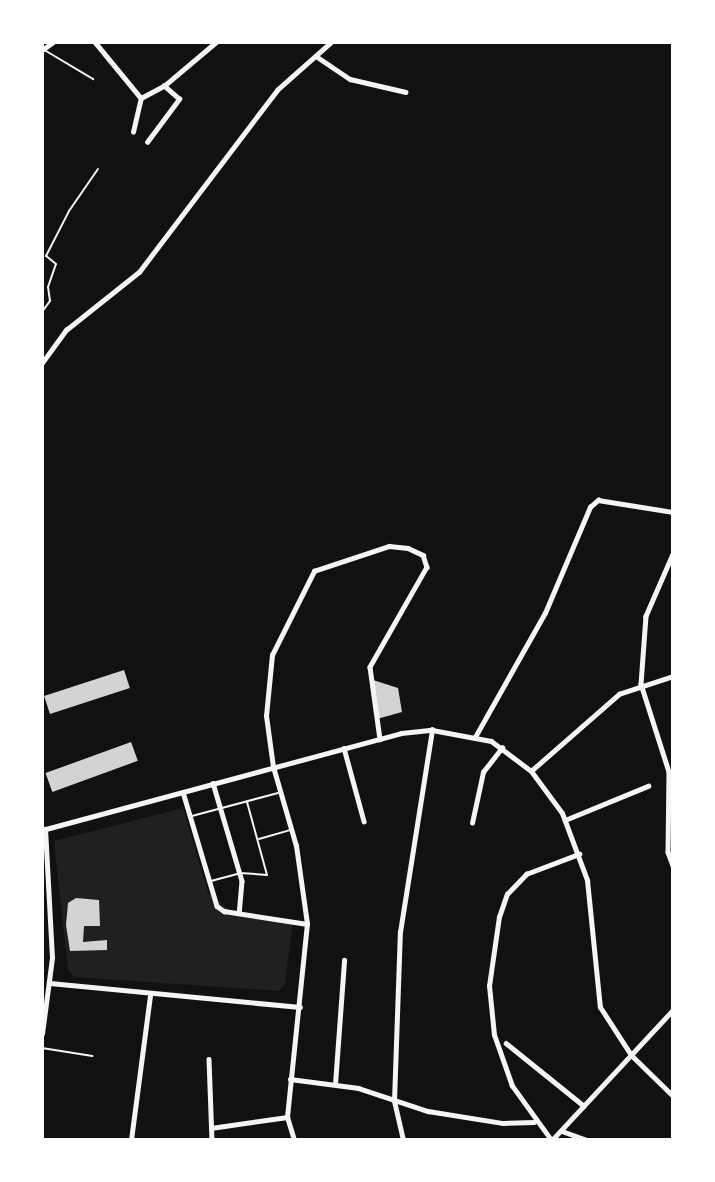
<!DOCTYPE html>
<html>
<head>
<meta charset="utf-8">
<style>
	body { margin:0 }
	#map { position:relative; width:715px; height:1182px; overflow:hidden; background:#111; font-family:Signika,sans-serif }
	div>[style] { position:absolute }
	.green>* { inset:0; background:#202020 }
	.building>* { inset:0; background:#d3d3d3; transform-origin:0 0 }
	.service>* { height:2px; margin:-1px; padding:0 1px; transform-origin:1px; border-radius:1px; background:#f5f5f5 }
	.minor>* { height:4.5px; margin:-2.25px; padding:0 2.25px; transform-origin:2.25px; border-radius:2.25px; background:#f5f5f5 }
	.tertiary>* { height:5px; margin:-2.5px; padding:0 2.5px; transform-origin:2.5px; border-radius:2.5px; background:#f5f5f5 }
	span { translate:-50% -50%; white-space:nowrap; text-align:center; line-height:1.15; -webkit-text-stroke:5px #fff; paint-order:stroke }
	.frame { position:absolute; inset:0; border:44px solid #fff; pointer-events:none }
</style>
</head>
<body>
<div id="map">
	<div class="green">
		<div style="clip-path:polygon(183px 808px,208px 892px,229px 910px,293px 921px,285px 984px,279px 991px,74px 977px,68px 969px,54px 841px)"></div>
	</div>
	<div class="building">
		<div style="left:124px;top:670px;width:19px;height:84px;rotate:72deg"></div>
		<div style="clip-path:polygon(373px 680px,398px 688px,402px 712px,377px 719px)"></div>
		<div style="left:131px;top:742px;width:20px;height:91px;rotate:70deg"></div>
		<div style="clip-path:polygon(76px 898px,99px 900px,100px 926px,84px 926px,83px 942px,107px 940px,107px 950px,70px 951px,66px 925px,68px 903px)"></div>
	</div>
	<div class="service">
		<div style="left:46px;top:51px;width:55px;rotate:30.8deg"></div>
		<div style="left:42px;top:312px;width:14px;rotate:-54deg"></div>
		<div style="left:50px;top:301px;width:14px;rotate:-98deg"></div>
		<div style="left:48px;top:287px;width:24px;rotate:-71deg"></div>
		<div style="left:56px;top:264px;width:13px;rotate:-141deg"></div>
		<div style="left:46px;top:256px;width:51px;rotate:-62.9deg"></div>
		<div style="left:69px;top:211px;width:51px;rotate:-55.4deg"></div>
		<div style="left:192px;top:816px;width:89px;rotate:-15deg"></div>
		<div style="left:259px;top:839px;width:33px;rotate:-16deg"></div>
		<div style="left:211px;top:881px;width:30px;rotate:-15deg"></div>
		<div style="left:240px;top:873px;width:27px;rotate:4deg"></div>
		<div style="left:267px;top:875px;width:76px;rotate:-105.3deg"></div>
		<div style="left:42px;top:1048px;width:51px;rotate:9.1deg"></div>
	</div>
	<div class="minor">
		<div style="left:95px;top:42px;width:72px;rotate:50.6deg"></div>
		<div style="left:141px;top:98px;width:26px;rotate:-28deg"></div>
		<div style="left:164px;top:86px;width:68px;rotate:-40.2deg"></div>
		<div style="left:42px;top:50px;width:14px;rotate:-36deg"></div>
		<div style="left:316px;top:56px;width:41px;rotate:34.1deg"></div>
		<div style="left:350px;top:79px;width:57px;rotate:13.1deg"></div>
		<div style="left:133px;top:132px;width:35px;rotate:-77deg"></div>
		<div style="left:147px;top:142px;width:54px;rotate:-53.3deg"></div>
		<div style="left:179px;top:99px;width:20px;rotate:-139deg"></div>
		<div style="left:42px;top:363px;width:41px;rotate:-54deg"></div>
		<div style="left:66px;top:330px;width:93px;rotate:-38.5deg"></div>
		<div style="left:139px;top:272px;width:228px;rotate:-52.8deg"></div>
		<div style="left:277px;top:90px;width:72px;rotate:-41.6deg"></div>
		<div style="left:673px;top:554px;width:68px;rotate:113.5deg"></div>
		<div style="left:646px;top:616px;width:68px;rotate:94.2deg"></div>
		<div style="left:641px;top:684px;width:92px;rotate:72.3deg"></div>
		<div style="left:669px;top:772px;width:80px;rotate:90.7deg"></div>
		<div style="left:668px;top:852px;width:15px;rotate:70deg"></div>
		<div style="left:475px;top:737px;width:142px;rotate:-60.6deg"></div>
		<div style="left:545px;top:613px;width:115px;rotate:-67deg"></div>
		<div style="left:590px;top:507px;width:11px;rotate:-41deg"></div>
		<div style="left:598px;top:500px;width:76px;rotate:9.1deg"></div>
		<div style="left:344px;top:748px;width:76px;rotate:74.7deg"></div>
		<div style="left:531px;top:771px;width:117px;rotate:-41.2deg"></div>
		<div style="left:619px;top:694px;width:57px;rotate:-18.4deg"></div>
		<div style="left:213px;top:783px;width:102px;rotate:73.5deg"></div>
		<div style="left:242px;top:881px;width:32px;rotate:95deg"></div>
		<div style="left:183px;top:792px;width:119px;rotate:73.4deg"></div>
		<div style="left:217px;top:906px;width:9px;rotate:36deg"></div>
		<div style="left:224px;top:911px;width:84px;rotate:8.9deg"></div>
		<div style="left:565px;top:820px;width:90px;rotate:-22.3deg"></div>
		<div style="left:472px;top:823px;width:52px;rotate:-77.8deg"></div>
		<div style="left:483px;top:772px;width:31px;rotate:-52deg"></div>
		<div style="left:50px;top:983px;width:251px;rotate:5.5deg"></div>
		<div style="left:42px;top:1034px;width:77px;rotate:-82.5deg"></div>
		<div style="left:52px;top:958px;width:129px;rotate:-93.1deg"></div>
		<div style="left:506px;top:1043px;width:100px;rotate:38.9deg"></div>
		<div style="left:209px;top:1059px;width:81px;rotate:87.9deg"></div>
		<div style="left:290px;top:1079px;width:69px;rotate:7.5deg"></div>
		<div style="left:358px;top:1088px;width:74px;rotate:18.2deg"></div>
		<div style="left:428px;top:1111px;width:76px;rotate:9.1deg"></div>
		<div style="left:503px;top:1123px;width:31px;rotate:-2deg"></div>
		<div style="left:335px;top:1084px;width:124px;rotate:-85.8deg"></div>
		<div style="left:211px;top:1128px;width:77px;rotate:-8.2deg"></div>
		<div style="left:562px;top:1131px;width:27px;rotate:20deg"></div>
		<div style="left:131px;top:1140px;width:145px;rotate:-82.5deg"></div>
		<div style="left:294px;top:1140px;width:24px;rotate:-107deg"></div>
		<div style="left:287px;top:1117px;width:194px;rotate:-84.1deg"></div>
		<div style="left:307px;top:924px;width:79px;rotate:-98deg"></div>
		<div style="left:296px;top:846px;width:82px;rotate:-106.2deg"></div>
		<div style="left:273px;top:767px;width:51px;rotate:-97.8deg"></div>
		<div style="left:266px;top:716px;width:61px;rotate:-84.4deg"></div>
		<div style="left:272px;top:655px;width:94px;rotate:-63.4deg"></div>
		<div style="left:314px;top:571px;width:79px;rotate:-18.4deg"></div>
		<div style="left:389px;top:546px;width:19px;rotate:6deg"></div>
		<div style="left:408px;top:548px;width:17px;rotate:25deg"></div>
		<div style="left:423px;top:555px;width:13px;rotate:72deg"></div>
		<div style="left:427px;top:567px;width:115px;rotate:119.7deg"></div>
		<div style="left:370px;top:667px;width:73px;rotate:82.1deg"></div>
		<div style="left:403px;top:1140px;width:40px;rotate:-103deg"></div>
		<div style="left:394px;top:1101px;width:169px;rotate:-88deg"></div>
		<div style="left:400px;top:932px;width:205px;rotate:-81deg"></div>
		<div style="left:551px;top:1140px;width:67px;rotate:-125.8deg"></div>
		<div style="left:512px;top:1086px;width:54px;rotate:-109.4deg"></div>
		<div style="left:494px;top:1035px;width:49px;rotate:-95.8deg"></div>
		<div style="left:489px;top:986px;width:70px;rotate:-81.8deg"></div>
		<div style="left:499px;top:917px;width:24px;rotate:-71deg"></div>
		<div style="left:507px;top:894px;width:28px;rotate:-46deg"></div>
		<div style="left:526px;top:874px;width:57px;rotate:-20.7deg"></div>
		<div style="left:552px;top:1140px;width:178px;rotate:-47.1deg"></div>
	</div>
	<div class="tertiary">
		<div style="left:42px;top:830px;width:372px;rotate:-15.1deg"></div>
		<div style="left:401px;top:733px;width:31px;rotate:-6deg"></div>
		<div style="left:432px;top:730px;width:60px;rotate:10.6deg"></div>
		<div style="left:491px;top:741px;width:50px;rotate:36.9deg"></div>
		<div style="left:531px;top:771px;width:52px;rotate:53.6deg"></div>
		<div style="left:562px;top:813px;width:72px;rotate:69.5deg"></div>
		<div style="left:587px;top:880px;width:128px;rotate:84.2deg"></div>
		<div style="left:600px;top:1007px;width:57px;rotate:57.1deg"></div>
		<div style="left:631px;top:1055px;width:59px;rotate:44.3deg"></div>
	</div>
	<div class="frame"></div>
</div>
</body>
</html>
